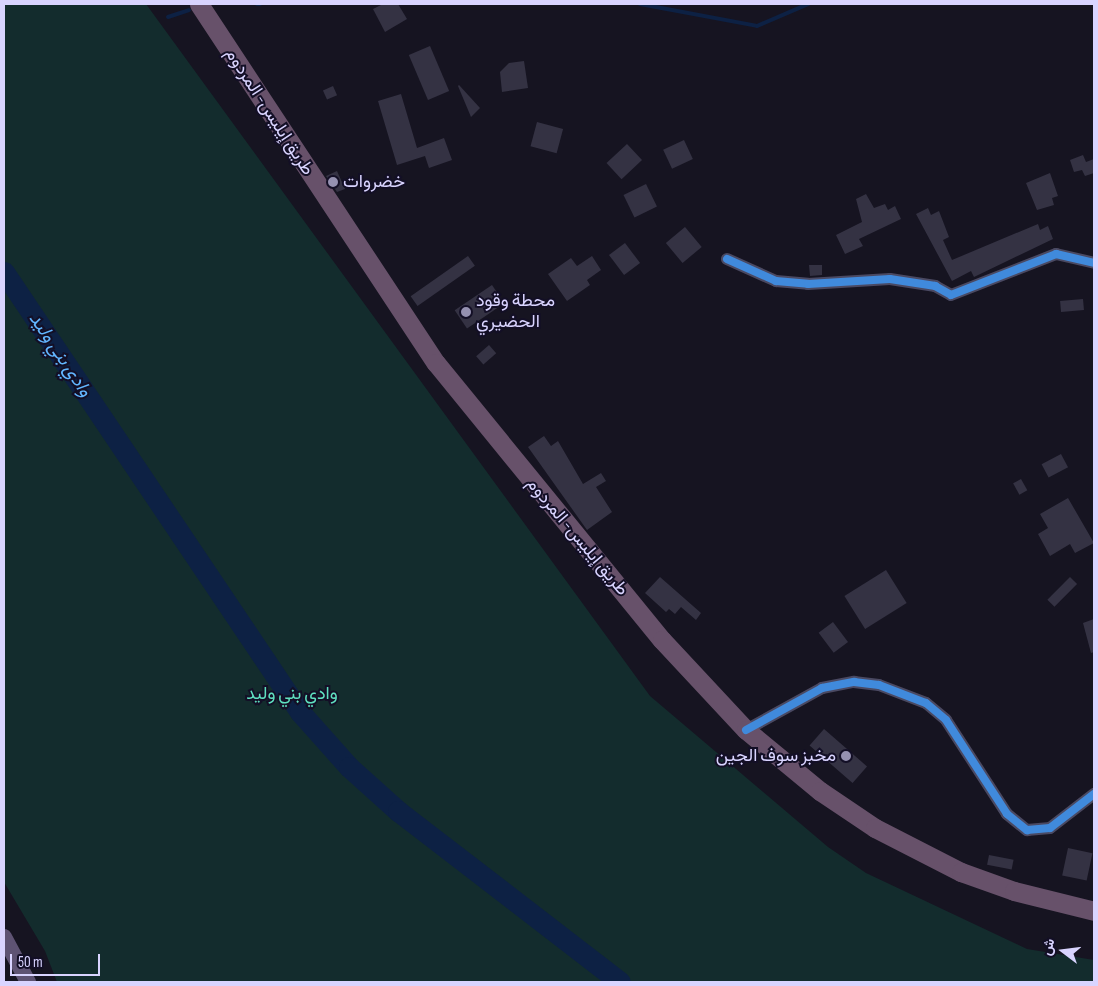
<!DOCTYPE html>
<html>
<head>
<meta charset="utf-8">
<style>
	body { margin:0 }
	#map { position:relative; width:1098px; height:986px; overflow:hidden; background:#161421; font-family:"Sofia Sans Condensed",Vazirmatn,sans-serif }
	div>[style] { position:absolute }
	.green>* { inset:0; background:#132c2d }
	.stream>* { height:4px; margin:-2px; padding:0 2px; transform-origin:2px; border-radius:2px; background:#0d2144 }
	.river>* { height:21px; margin:-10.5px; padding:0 10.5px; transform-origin:10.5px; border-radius:10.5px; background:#0d2144 }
	.building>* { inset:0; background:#343243; transform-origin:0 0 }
	.minor>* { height:12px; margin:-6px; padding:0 6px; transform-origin:6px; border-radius:6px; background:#4a4962 }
	.major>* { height:16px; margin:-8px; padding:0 8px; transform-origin:8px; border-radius:8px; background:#5e5373 }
	.highway>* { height:19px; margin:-9.5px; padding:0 9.5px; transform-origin:9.5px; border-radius:9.5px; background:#67516a }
	.cycleway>* { height:8px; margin:-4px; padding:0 4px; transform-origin:4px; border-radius:4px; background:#408adc }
	.dots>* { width:14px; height:14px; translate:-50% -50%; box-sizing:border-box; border:2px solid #130f26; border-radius:50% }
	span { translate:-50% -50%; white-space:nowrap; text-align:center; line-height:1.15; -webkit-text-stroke:4px #130f26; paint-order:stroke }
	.street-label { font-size:18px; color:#d9d4ff }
	.poi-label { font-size:18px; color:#d9d4ff }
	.left { translate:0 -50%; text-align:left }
	.right { translate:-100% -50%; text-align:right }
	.park-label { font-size:18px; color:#5fe0c0 }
	.water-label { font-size:19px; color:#62b6ff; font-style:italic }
	.frame { position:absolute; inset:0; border:5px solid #d9d4ff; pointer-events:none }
	.north { position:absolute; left:1038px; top:926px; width:50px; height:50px; -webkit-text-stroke:4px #130f26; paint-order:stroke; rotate:285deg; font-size:14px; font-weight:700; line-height:20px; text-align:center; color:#d9d4ff }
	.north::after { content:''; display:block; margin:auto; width:18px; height:22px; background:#d9d4ff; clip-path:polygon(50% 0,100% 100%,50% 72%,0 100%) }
	.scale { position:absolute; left:10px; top:954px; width:90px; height:22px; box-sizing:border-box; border:2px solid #d9d4ff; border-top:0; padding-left:6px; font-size:15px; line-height:18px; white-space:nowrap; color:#d9d4ff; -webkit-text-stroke:4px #130f26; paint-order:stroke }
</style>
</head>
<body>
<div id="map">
	<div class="green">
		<div style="clip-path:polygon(4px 4px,146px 4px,650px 696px,828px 847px,866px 873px,1027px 949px,1094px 960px,1094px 982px,57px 982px,45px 951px,4px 882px)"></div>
	</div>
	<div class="stream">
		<div style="left:257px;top:4px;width:3px"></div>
		<div style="left:640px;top:4px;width:119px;rotate:10.6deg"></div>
		<div style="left:757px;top:26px;width:56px;rotate:-23.3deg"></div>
		<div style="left:168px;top:17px;width:22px;rotate:-18deg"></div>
	</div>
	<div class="river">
		<div style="left:4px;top:272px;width:530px;rotate:56.07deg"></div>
		<div style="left:300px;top:712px;width:74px;rotate:48.3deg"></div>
		<div style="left:349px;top:767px;width:66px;rotate:41.9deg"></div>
		<div style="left:398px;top:811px;width:280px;rotate:37.6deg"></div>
	</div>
	<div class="building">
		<div style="clip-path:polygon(383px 4px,398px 4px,407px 19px,385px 32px,373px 9px)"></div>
		<div style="left:430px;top:46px;width:49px;height:23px;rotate:67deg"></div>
		<div style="clip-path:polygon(524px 61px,528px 88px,502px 92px,500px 72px,509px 63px)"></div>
		<div style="clip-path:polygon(459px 85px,480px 108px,471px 117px,458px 86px)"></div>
		<div style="left:333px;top:86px;width:10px;height:11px;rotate:66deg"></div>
		<div style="clip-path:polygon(401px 94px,417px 148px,444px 138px,452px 160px,429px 168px,425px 156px,397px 165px,378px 101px)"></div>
		<div style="left:537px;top:122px;width:27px;height:25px;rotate:15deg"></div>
		<div style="left:684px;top:140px;width:21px;height:23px;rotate:65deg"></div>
		<div style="left:627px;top:144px;width:22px;height:28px;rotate:47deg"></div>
		<div style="clip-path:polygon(1083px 155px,1086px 162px,1094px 159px,1094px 173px,1085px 176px,1082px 170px,1074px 172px,1070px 160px)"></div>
		<div style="clip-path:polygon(337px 171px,345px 189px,337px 192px,326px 176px)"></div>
		<div style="clip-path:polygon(1050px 173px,1058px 196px,1052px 198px,1054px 205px,1037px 210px,1026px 183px)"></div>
		<div style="left:646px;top:184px;width:25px;height:25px;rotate:64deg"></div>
		<div style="clip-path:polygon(866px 194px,874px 208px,885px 204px,888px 210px,895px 206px,901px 219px,859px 239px,863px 246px,845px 254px,836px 235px,862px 222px,856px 199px)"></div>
		<div style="clip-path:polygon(928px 208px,931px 215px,939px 211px,949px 237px,943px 240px,952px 260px,1038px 224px,1040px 230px,1048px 226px,1053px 239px,974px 277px,971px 271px,952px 281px,916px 214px)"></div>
		<div style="left:685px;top:227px;width:26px;height:25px;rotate:50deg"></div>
		<div style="left:625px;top:243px;width:25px;height:20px;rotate:53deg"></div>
		<div style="left:468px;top:256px;width:12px;height:70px;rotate:55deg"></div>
		<div style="clip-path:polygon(592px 256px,601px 270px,587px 280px,590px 285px,567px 301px,548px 274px,571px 258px,577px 266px)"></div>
		<div style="clip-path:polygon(809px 265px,822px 265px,822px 275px,810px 276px)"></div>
		<div style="left:492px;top:285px;width:22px;height:45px;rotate:56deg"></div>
		<div style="left:1083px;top:299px;width:11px;height:23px;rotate:85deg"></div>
		<div style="left:489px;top:345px;width:11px;height:17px;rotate:49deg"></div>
		<div style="clip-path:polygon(544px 436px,551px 446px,558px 441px,583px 484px,601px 473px,606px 481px,596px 487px,612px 512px,587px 530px,528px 447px)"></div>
		<div style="left:1061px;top:454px;width:15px;height:22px;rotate:62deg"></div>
		<div style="left:1021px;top:479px;width:13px;height:9px;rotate:61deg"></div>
		<div style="clip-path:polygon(1068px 498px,1094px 543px,1075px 553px,1070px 544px,1050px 556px,1038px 534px,1048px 528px,1040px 514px)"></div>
		<div style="left:886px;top:570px;width:39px;height:49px;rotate:58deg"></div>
		<div style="clip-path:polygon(660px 577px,701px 613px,696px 620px,681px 607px,675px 614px,669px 609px,666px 612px,645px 593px)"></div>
		<div style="left:1070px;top:577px;width:10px;height:32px;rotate:45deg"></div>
		<div style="clip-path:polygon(1094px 619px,1094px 652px,1091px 653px,1083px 623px)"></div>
		<div style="left:833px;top:622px;width:25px;height:18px;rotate:53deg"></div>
		<div style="left:824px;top:729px;width:57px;height:22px;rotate:41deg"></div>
		<div style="left:1068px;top:848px;width:25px;height:28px;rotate:12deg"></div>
		<div style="left:989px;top:855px;width:25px;height:10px;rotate:11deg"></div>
	</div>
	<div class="minor">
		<div style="left:727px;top:259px;width:54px;rotate:24.2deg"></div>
		<div style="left:776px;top:281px;width:32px;rotate:5deg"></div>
		<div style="left:808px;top:284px;width:82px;rotate:-3.5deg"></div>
		<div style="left:890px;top:279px;width:46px;rotate:8.8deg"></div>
		<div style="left:935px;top:286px;width:18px;rotate:29deg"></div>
		<div style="left:951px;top:295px;width:113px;rotate:-21.3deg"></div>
		<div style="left:1056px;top:254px;width:39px;rotate:13deg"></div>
		<div style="left:746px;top:730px;width:87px;rotate:-28.9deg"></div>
		<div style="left:822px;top:688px;width:33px;rotate:-11deg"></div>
		<div style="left:854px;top:682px;width:25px;rotate:7deg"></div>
		<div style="left:879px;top:685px;width:50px;rotate:21deg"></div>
		<div style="left:926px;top:703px;width:26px;rotate:40deg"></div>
		<div style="left:946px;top:720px;width:112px;rotate:57deg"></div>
		<div style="left:1007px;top:814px;width:26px;rotate:39deg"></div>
		<div style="left:1027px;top:830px;width:23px;rotate:-5deg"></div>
		<div style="left:1050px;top:828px;width:56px;rotate:-37.7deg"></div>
	</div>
	<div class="major">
		<div style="left:4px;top:937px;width:51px;rotate:61.9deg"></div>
	</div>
	<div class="highway">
		<div style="left:199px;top:4px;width:430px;rotate:56.6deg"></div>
		<div style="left:436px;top:363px;width:357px;rotate:50.8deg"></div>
		<div style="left:662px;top:640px;width:123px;rotate:47deg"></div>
		<div style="left:746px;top:730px;width:96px;rotate:39.5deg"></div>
		<div style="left:820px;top:791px;width:66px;rotate:33.9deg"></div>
		<div style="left:875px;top:828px;width:97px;rotate:27.1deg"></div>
		<div style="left:961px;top:872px;width:56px;rotate:19.7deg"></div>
		<div style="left:1014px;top:891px;width:82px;rotate:14deg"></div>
	</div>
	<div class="cycleway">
		<div style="left:727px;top:259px;width:54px;rotate:24.2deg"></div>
		<div style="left:776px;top:281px;width:32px;rotate:5deg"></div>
		<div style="left:808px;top:284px;width:82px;rotate:-3.5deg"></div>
		<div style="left:890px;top:279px;width:46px;rotate:8.8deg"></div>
		<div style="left:935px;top:286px;width:18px;rotate:29deg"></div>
		<div style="left:951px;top:295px;width:113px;rotate:-21.3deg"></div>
		<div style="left:1056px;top:254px;width:39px;rotate:13deg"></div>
		<div style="left:746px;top:730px;width:87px;rotate:-28.9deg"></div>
		<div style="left:822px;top:688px;width:33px;rotate:-11deg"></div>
		<div style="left:854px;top:682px;width:25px;rotate:7deg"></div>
		<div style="left:879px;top:685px;width:50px;rotate:21deg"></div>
		<div style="left:926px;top:703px;width:26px;rotate:40deg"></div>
		<div style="left:946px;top:720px;width:112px;rotate:57deg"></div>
		<div style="left:1007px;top:814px;width:26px;rotate:39deg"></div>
		<div style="left:1027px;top:830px;width:23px;rotate:-5deg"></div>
		<div style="left:1050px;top:828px;width:56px;rotate:-37.7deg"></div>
	</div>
	<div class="dots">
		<div style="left:333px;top:182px;background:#9591b1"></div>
		<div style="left:466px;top:312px;background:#9591b1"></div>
		<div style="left:846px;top:756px;background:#9591b1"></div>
	</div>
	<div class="street-label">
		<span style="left:269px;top:112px;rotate:57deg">طريق إيليس- المردوم</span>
		<span style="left:577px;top:537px;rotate:50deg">طريق إيليس- المردوم</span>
	</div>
	<div class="poi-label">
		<span class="left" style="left:343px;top:182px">خضروات</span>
		<span class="left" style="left:476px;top:312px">محطة وقود<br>الحضيري</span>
		<span class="right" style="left:836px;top:756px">مخبز سوف الجين</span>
	</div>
	<div class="park-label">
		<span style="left:292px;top:694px">وادي بني وليد</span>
	</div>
	<div class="water-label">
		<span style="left:60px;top:355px;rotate:56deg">وادي بني وليد</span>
	</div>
	<div class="frame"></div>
	<div class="north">ش</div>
	<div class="scale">50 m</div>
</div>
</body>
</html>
